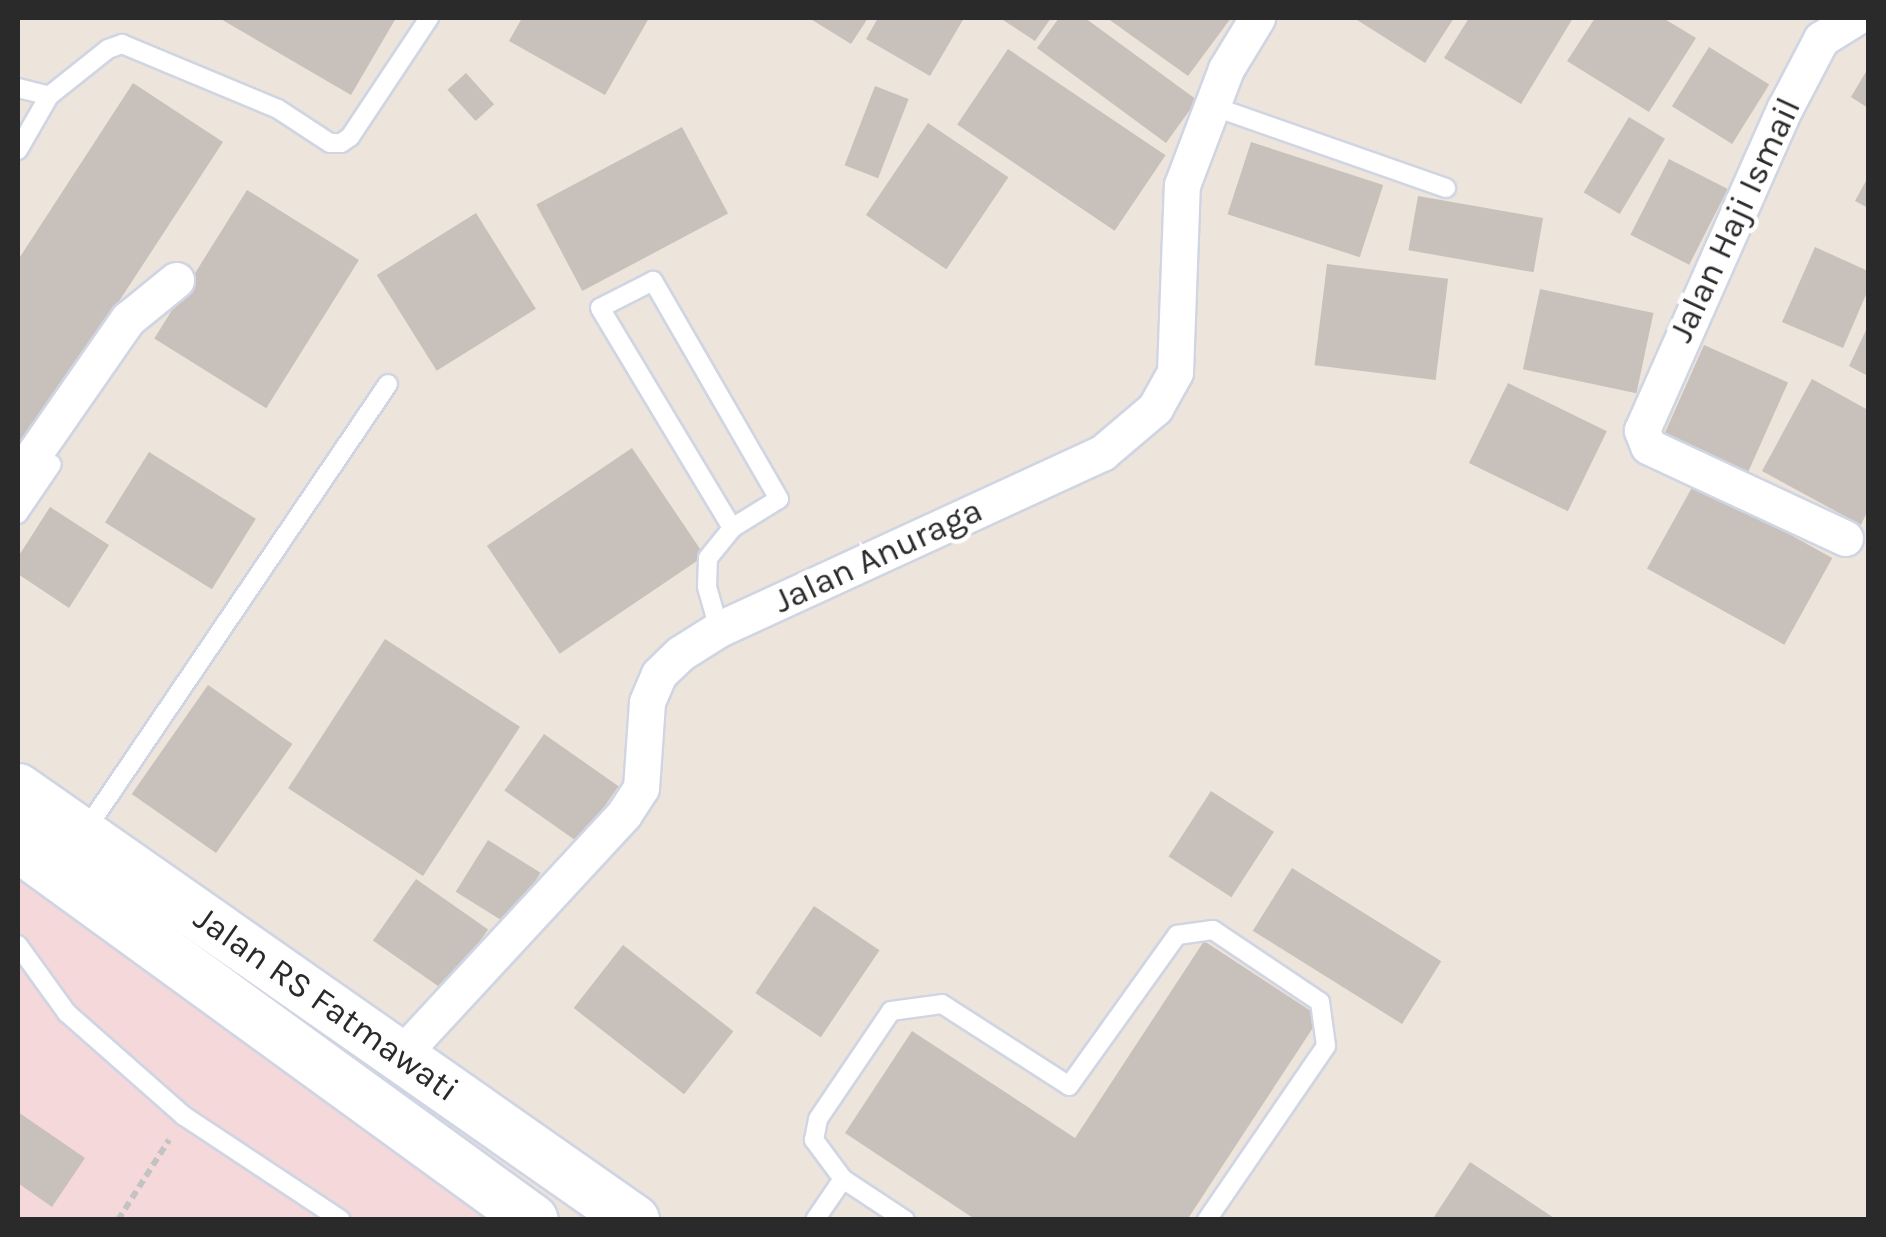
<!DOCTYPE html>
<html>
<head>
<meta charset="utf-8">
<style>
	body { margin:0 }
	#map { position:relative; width:1886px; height:1237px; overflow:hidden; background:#ede4db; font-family:Karla,sans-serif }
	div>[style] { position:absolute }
	.medical>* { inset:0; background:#f4d8da }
	.building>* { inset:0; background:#c8c1bb; transform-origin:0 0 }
	.path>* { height:6px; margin-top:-3px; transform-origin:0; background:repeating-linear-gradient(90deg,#c3c3c3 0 8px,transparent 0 13px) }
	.roads { filter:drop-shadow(2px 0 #d0d5e3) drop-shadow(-2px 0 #d0d5e3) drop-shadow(0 2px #d0d5e3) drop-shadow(0 -2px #d0d5e3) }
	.service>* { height:18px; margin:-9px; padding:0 9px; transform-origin:9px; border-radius:9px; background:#fff }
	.minor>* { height:35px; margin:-17.5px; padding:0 17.5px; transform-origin:17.5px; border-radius:17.5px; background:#fff }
	.secondary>* { height:50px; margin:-25px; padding:0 25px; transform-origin:25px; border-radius:25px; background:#fff }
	span { translate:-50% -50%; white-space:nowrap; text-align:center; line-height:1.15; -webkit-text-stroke:9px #fff; paint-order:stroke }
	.street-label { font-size:35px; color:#2a2a2a }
	.frame { position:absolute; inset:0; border:20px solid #2a2a2a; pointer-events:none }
</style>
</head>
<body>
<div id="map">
	<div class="medical">
		<div style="clip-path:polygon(18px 866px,495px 1219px,18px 1219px)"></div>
	</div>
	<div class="building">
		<div style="clip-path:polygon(219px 18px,396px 18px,351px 95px)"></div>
		<div style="clip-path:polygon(522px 18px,649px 18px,605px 95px,509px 41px)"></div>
		<div style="clip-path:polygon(809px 18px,868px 18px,851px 44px)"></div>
		<div style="clip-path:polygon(878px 18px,964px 18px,930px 76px,866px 39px)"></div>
		<div style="clip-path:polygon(1000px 18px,1051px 18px,1035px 41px)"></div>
		<div style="clip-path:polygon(1059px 18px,1085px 18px,1197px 100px,1166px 143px,1037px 48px)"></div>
		<div style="clip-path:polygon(1107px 18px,1231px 18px,1188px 76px)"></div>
		<div style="clip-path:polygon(1354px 18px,1454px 18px,1425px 63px)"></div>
		<div style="clip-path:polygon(1469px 18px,1573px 18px,1521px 104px,1444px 58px)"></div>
		<div style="clip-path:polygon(1595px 18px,1663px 18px,1696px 38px,1649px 112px,1567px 61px)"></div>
		<div style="left:1709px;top:47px;width:71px;height:70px;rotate:32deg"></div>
		<div style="left:1008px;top:49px;width:190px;height:91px;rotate:34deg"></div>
		<div style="clip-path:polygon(1868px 68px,1868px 108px,1851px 97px)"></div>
		<div style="left:466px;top:73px;width:42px;height:25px;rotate:48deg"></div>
		<div style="clip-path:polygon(133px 83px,223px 142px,18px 456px,18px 260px)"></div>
		<div style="left:875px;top:86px;width:36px;height:85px;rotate:21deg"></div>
		<div style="left:1629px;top:117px;width:42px;height:88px;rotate:31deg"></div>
		<div style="left:928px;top:123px;width:97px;height:111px;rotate:34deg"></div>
		<div style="left:682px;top:127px;width:98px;height:165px;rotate:62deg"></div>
		<div style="left:1251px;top:142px;width:139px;height:76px;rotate:18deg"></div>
		<div style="left:1669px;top:159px;width:66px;height:85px;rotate:27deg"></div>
		<div style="clip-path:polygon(1868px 177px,1868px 208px,1855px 201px)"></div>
		<div style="left:247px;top:190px;width:132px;height:175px;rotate:32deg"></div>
		<div style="left:1418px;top:196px;width:127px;height:55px;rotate:10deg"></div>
		<div style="left:476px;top:213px;width:113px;height:117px;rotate:58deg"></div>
		<div style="clip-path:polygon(1815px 247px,1868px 271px,1868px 290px,1843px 348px,1782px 322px)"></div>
		<div style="left:1327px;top:264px;width:122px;height:102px;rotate:7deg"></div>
		<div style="left:1540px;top:289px;width:116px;height:82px;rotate:12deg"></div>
		<div style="clip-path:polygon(1868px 326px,1868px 376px,1849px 366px)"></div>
		<div style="left:1704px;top:345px;width:92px;height:107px;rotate:24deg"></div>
		<div style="clip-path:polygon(1812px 379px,1868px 410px,1868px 510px,1861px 525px,1762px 471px)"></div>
		<div style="left:1508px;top:383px;width:110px;height:89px;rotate:26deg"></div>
		<div style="left:632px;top:448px;width:130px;height:175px;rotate:56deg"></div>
		<div style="left:149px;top:452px;width:126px;height:83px;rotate:32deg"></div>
		<div style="left:1695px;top:482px;width:157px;height:99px;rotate:29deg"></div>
		<div style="clip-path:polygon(50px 507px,109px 545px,69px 608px,18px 574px,18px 557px)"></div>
		<div style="left:385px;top:639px;width:161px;height:178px;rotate:33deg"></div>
		<div style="left:208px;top:685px;width:103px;height:133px;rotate:35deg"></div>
		<div style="left:544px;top:734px;width:91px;height:69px;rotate:35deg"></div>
		<div style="left:1211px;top:791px;width:75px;height:78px;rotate:33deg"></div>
		<div style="left:488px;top:840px;width:62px;height:61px;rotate:32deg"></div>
		<div style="left:1292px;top:868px;width:176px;height:74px;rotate:32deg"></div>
		<div style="left:416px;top:879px;width:88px;height:75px;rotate:35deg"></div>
		<div style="left:814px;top:906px;width:79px;height:105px;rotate:34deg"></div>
		<div style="clip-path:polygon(1204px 941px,1320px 1017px,1187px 1220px,976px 1220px,845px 1133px,912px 1031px,1075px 1138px)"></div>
		<div style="left:623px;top:945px;width:140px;height:80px;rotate:38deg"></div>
		<div style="clip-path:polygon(18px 1112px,85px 1158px,52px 1207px,18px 1183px)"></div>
		<div style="clip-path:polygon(1470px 1162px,1557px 1220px,1432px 1220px)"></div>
	</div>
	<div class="path">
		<div style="left:118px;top:1220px;width:95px;rotate:-57.5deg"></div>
	</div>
	<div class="roads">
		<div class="service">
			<div style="left:18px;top:88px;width:32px;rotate:14deg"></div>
			<div style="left:1212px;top:106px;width:248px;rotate:19.3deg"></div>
			<div style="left:18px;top:150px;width:62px;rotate:-60.1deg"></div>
			<div style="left:49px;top:96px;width:75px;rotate:-38.5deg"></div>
			<div style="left:108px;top:49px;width:15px;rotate:-20deg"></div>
			<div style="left:122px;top:44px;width:169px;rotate:22.6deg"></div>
			<div style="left:278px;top:109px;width:62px;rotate:33.2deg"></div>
			<div style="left:330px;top:143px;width:11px"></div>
			<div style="left:341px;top:143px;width:11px;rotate:-34deg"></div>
			<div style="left:350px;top:137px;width:143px;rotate:-56.4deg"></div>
			<div style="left:18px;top:514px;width:60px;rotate:-55.8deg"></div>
			<div style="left:719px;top:629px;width:44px;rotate:-105.9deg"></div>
			<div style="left:707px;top:587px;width:29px;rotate:-88deg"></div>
			<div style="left:708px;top:558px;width:38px;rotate:-51deg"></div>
			<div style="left:732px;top:528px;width:55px;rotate:-31.7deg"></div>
			<div style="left:779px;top:499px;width:252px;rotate:-120deg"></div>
			<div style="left:653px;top:281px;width:59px;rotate:153deg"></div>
			<div style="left:600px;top:308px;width:257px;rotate:59deg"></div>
			<div style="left:85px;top:831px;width:540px;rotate:-55.87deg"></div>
			<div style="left:18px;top:945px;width:84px;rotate:54.2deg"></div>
			<div style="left:67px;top:1013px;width:156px;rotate:41.4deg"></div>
			<div style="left:184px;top:1116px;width:188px;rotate:33.5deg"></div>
			<div style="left:815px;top:1220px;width:50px;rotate:-55.7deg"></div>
			<div style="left:905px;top:1220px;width:74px;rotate:-146.5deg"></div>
			<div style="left:843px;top:1179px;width:49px;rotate:-126.6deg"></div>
			<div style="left:814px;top:1140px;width:21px;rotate:-79deg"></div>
			<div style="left:818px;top:1119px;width:130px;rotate:-55.9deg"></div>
			<div style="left:891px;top:1011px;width:51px;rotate:-7.8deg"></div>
			<div style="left:942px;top:1004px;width:151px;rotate:32.8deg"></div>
			<div style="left:1069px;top:1086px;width:186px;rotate:-54.4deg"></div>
			<div style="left:1177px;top:935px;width:36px;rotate:-8deg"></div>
			<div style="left:1213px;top:930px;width:129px;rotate:33.9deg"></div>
			<div style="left:1320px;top:1002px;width:44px;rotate:82.2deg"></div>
			<div style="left:1326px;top:1046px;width:211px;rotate:124.4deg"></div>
		</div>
		<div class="minor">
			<div style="left:18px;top:477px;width:193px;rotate:-55.2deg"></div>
			<div style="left:128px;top:319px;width:62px;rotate:-39.1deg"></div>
			<div style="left:1845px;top:538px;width:217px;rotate:-155deg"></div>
			<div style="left:1648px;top:446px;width:17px;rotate:-111deg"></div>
			<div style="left:1642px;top:430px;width:352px;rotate:-66.1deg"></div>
			<div style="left:1785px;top:108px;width:78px;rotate:-62.4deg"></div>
			<div style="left:1821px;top:39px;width:40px;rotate:-32deg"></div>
			<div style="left:400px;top:1056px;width:330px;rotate:-47.2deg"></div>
			<div style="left:624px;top:814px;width:31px;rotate:-57deg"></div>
			<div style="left:641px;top:788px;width:86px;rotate:-86deg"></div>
			<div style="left:647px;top:702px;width:30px;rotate:-67deg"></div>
			<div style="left:659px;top:674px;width:30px;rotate:-44deg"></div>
			<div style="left:681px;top:653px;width:45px;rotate:-32.3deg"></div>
			<div style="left:719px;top:629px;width:422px;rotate:-24.7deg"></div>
			<div style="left:1102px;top:453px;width:70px;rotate:-40.3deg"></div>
			<div style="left:1155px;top:408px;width:41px;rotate:-60.9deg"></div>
			<div style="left:1175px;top:372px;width:187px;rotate:-87.9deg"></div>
			<div style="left:1182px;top:185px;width:124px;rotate:-69.2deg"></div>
			<div style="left:1226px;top:69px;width:60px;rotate:-58.7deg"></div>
		</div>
		<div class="secondary">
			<div style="left:18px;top:789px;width:752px;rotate:34.98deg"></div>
			<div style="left:18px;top:846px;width:636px;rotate:35.99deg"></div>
		</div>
	</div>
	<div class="street-label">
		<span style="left:1735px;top:220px;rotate:-65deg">Jalan Haji Ismail</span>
		<span style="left:878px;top:556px;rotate:-25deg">Jalan Anuraga</span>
		<span style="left:326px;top:1004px;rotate:35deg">Jalan RS Fatmawati</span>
	</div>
	<div class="frame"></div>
</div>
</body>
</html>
